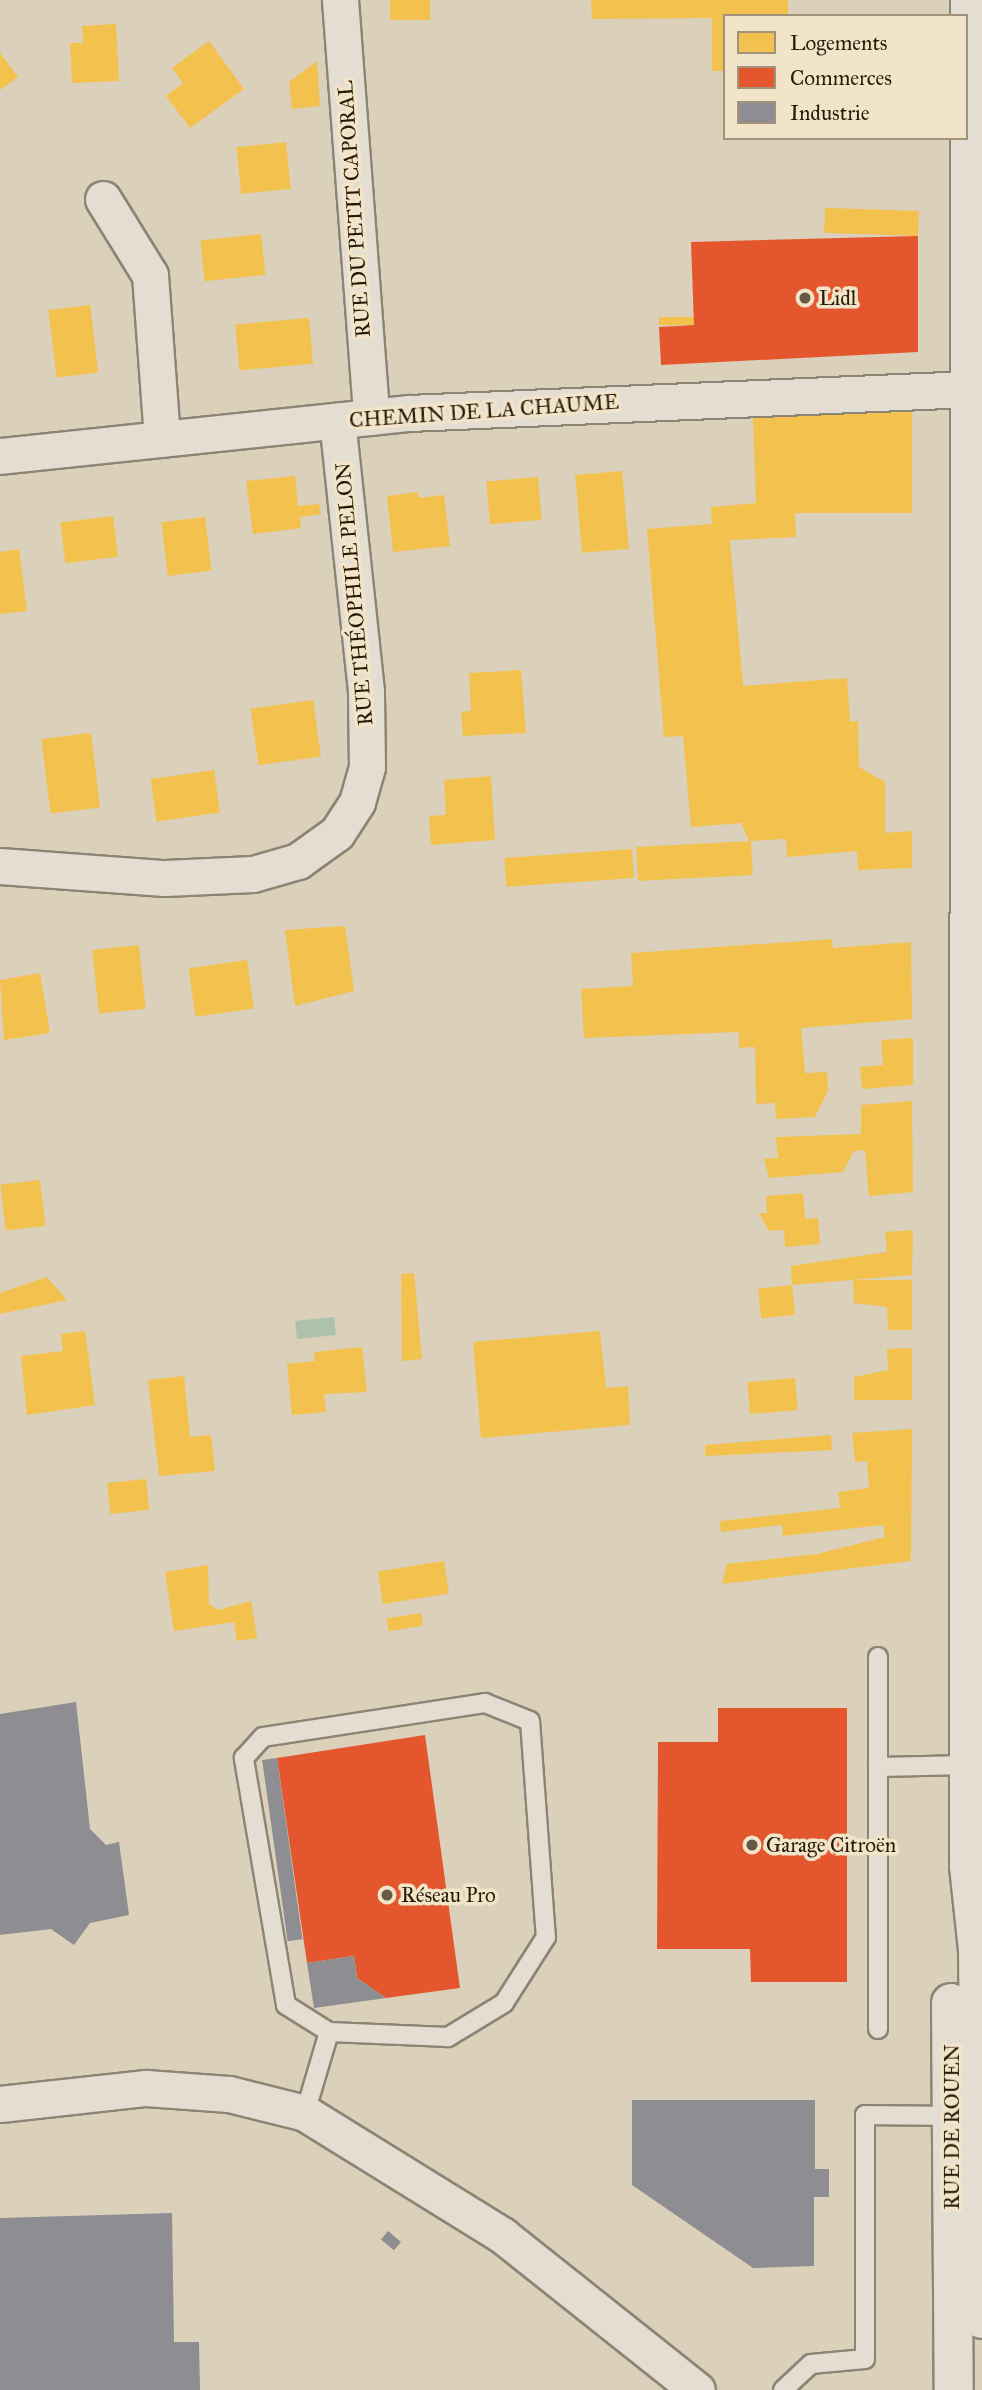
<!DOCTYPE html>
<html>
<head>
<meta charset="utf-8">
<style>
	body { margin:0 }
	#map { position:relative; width:982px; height:2390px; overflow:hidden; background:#dbd1ba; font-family:"IM FELL Great Primer",serif }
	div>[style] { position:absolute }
	.water>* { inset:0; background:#adc1ab; transform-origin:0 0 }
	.homes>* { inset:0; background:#f2c14e; transform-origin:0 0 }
	.shops>* { inset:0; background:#e4572e }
	.industry>* { inset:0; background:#8d8d92; transform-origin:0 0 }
	.roads { filter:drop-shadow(2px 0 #8c8475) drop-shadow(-2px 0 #8c8475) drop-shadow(0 2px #8c8475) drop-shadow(0 -2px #8c8475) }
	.lane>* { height:18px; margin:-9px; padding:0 9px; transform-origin:9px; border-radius:9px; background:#e3ddd2 }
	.street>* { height:35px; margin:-17.5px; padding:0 17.5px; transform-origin:17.5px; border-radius:17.5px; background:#e3ddd2 }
	.secondary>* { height:38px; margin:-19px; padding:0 19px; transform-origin:19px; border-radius:19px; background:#e3ddd2 }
	.dots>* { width:19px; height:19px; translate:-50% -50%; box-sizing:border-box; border:4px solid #f1e4c9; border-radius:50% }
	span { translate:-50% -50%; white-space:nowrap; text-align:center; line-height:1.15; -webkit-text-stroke:7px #f1e4c9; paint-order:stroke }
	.street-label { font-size:21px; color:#281907 }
	.poi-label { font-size:21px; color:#281907 }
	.left { translate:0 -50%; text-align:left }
	.legend { position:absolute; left:723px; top:14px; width:245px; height:126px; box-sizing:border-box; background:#f1e4c9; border:2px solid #a1937b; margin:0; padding:9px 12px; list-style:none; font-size:21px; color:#281907 }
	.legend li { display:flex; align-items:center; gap:14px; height:35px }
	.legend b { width:35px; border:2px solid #a1937b }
</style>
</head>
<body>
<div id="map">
	<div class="water">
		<div style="left:334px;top:1317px;width:18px;height:39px;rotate:84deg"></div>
	</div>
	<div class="homes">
		<div style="left:390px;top:0;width:40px;height:20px"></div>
		<div style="clip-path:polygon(591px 0,788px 0,788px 16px,725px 16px,725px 71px,712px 71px,712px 18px,592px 19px)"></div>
		<div style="clip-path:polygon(116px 24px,119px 81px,72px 83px,70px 43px,83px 43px,82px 26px)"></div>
		<div style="clip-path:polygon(209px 41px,244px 89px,190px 128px,166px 96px,183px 83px,172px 68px)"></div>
		<div style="clip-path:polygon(0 53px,18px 77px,0 90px)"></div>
		<div style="clip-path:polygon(317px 61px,320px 106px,292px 109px,289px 82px)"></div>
		<div style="left:286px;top:142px;width:47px;height:50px;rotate:84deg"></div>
		<div style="left:919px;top:211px;width:25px;height:94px;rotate:92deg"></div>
		<div style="left:261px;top:234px;width:41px;height:61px;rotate:84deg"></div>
		<div style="left:90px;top:305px;width:68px;height:42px;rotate:83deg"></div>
		<div style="left:694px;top:317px;width:8px;height:35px;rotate:90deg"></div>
		<div style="left:309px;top:318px;width:46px;height:74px;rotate:85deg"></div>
		<div style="clip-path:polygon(912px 411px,912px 513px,795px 513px,796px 537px,730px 540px,743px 686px,847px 678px,850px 722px,858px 721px,859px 767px,885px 782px,885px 833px,912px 831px,912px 868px,858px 870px,857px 851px,787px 857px,786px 839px,749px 841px,741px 823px,691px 827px,683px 736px,664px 737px,647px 529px,712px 524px,711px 507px,756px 503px,753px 418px)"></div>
		<div style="left:622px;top:471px;width:78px;height:47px;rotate:85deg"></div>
		<div style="clip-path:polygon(295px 476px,298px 506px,319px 504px,321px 514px,300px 517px,301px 528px,253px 534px,246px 481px)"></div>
		<div style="left:538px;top:477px;width:43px;height:52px;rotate:85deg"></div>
		<div style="clip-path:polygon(418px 492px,419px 498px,444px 495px,450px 546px,393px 552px,387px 496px)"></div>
		<div style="left:113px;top:516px;width:41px;height:53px;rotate:83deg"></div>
		<div style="left:205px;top:517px;width:54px;height:44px;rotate:83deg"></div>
		<div style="clip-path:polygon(19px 549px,27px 611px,0 614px,0 552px)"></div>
		<div style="clip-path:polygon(521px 670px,526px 733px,463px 736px,461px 712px,471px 711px,469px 673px)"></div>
		<div style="left:313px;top:700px;width:57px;height:63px;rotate:82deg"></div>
		<div style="left:91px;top:733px;width:75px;height:50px;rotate:83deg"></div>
		<div style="left:214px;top:770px;width:43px;height:64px;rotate:82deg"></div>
		<div style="clip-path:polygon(491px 776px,495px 840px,431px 845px,429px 816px,446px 815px,444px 780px)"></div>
		<div style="left:751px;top:841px;width:34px;height:115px;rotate:87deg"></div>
		<div style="left:632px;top:849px;width:29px;height:128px;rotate:86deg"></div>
		<div style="clip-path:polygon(345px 926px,354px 991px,295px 1006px,285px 930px)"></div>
		<div style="clip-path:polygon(832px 939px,833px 948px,911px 942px,912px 1019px,801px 1028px,805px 1073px,827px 1072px,828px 1091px,815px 1117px,776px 1119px,775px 1103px,756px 1104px,755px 1047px,739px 1048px,739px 1032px,584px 1038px,581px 989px,633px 986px,631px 953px)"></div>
		<div style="left:139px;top:945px;width:64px;height:47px;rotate:84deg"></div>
		<div style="left:247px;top:960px;width:49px;height:59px;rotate:82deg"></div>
		<div style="clip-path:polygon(40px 973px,50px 1033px,4px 1040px,0 980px)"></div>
		<div style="clip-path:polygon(913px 1038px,913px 1085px,862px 1089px,860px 1067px,883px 1065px,881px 1040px)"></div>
		<div style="clip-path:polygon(912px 1101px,913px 1192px,869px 1196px,865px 1150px,854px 1151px,843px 1172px,769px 1178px,764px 1159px,778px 1158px,776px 1137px,861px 1134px,861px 1105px)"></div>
		<div style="left:40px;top:1180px;width:46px;height:40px;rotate:83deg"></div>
		<div style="clip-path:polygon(803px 1193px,805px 1219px,818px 1218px,820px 1244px,785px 1247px,784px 1230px,769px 1231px,759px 1213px,767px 1213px,766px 1196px)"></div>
		<div style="clip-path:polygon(913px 1230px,912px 1275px,792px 1285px,791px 1266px,887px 1252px,885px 1232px)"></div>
		<div style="clip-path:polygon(414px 1273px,422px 1359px,402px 1361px,401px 1274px)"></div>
		<div style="clip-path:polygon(47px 1277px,67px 1300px,0 1314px,0 1293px)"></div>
		<div style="clip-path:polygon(853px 1280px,912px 1280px,912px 1330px,888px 1330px,887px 1307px,854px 1303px)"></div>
		<div style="left:792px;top:1285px;width:30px;height:34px;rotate:84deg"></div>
		<div style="clip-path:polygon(85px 1331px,95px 1405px,27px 1415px,21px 1356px,63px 1351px,61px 1334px)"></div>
		<div style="clip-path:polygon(600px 1331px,606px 1388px,628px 1386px,630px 1425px,481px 1438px,473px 1342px)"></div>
		<div style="clip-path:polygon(362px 1347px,367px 1392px,324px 1394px,326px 1412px,292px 1415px,287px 1364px,315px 1361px,314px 1352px)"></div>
		<div style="clip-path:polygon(912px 1348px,912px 1400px,854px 1400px,854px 1377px,888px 1370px,887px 1349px)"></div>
		<div style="clip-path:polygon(184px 1376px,190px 1437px,211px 1435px,215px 1471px,159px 1476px,148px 1380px)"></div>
		<div style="left:795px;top:1378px;width:32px;height:48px;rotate:85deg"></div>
		<div style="clip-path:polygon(912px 1429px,911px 1561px,722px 1584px,727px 1564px,817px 1554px,885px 1537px,883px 1525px,783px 1536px,782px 1525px,721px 1532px,720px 1521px,840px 1508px,838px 1492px,869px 1488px,867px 1461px,855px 1462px,852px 1433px)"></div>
		<div style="clip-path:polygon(831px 1435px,832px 1450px,705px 1456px,705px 1445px)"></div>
		<div style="left:146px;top:1479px;width:31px;height:39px;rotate:84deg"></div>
		<div style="left:444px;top:1561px;width:33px;height:67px;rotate:81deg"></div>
		<div style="clip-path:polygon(208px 1565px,209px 1604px,218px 1610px,251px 1601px,257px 1638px,237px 1641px,234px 1622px,174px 1631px,165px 1572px)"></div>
		<div style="left:421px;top:1613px;width:13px;height:35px;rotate:81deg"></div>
	</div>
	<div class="shops">
		<div style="clip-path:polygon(918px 236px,918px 352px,661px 365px,659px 327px,694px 325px,691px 242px)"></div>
		<div style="clip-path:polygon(718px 1708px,847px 1708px,847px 1982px,751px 1982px,750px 1949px,657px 1949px,658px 1742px,718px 1742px)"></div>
		<div style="clip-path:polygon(425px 1735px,460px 1988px,386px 1998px,357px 1978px,354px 1956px,307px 1963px,277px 1758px)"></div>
	</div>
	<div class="industry">
		<div style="clip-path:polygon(76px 1702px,90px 1829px,106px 1845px,119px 1842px,129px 1915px,90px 1923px,74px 1945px,51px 1929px,0 1935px,0 1714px)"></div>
		<div style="left:277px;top:1758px;width:183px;height:15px;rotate:82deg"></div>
		<div style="clip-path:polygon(354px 1956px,357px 1978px,386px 1998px,314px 2008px,307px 1963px)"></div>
		<div style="clip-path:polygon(632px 2100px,815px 2100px,815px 2169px,829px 2169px,829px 2197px,814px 2197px,814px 2266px,753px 2268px,632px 2185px)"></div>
		<div style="clip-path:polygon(172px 2213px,174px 2342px,199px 2342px,200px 2390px,0 2390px,0 2218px)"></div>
		<div style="left:388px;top:2231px;width:17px;height:11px;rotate:40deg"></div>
	</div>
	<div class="roads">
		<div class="lane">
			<div style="left:485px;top:1703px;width:48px;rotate:21.8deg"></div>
			<div style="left:530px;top:1721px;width:217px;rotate:85.8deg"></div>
			<div style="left:546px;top:1937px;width:78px;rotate:122.5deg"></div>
			<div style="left:504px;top:2003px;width:66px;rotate:148.7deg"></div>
			<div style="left:448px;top:2037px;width:119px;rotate:-177.6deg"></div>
			<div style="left:329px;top:2032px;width:51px;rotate:-147.9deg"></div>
			<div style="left:286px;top:2005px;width:251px;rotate:-99.7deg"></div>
			<div style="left:244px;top:1758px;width:28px;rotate:-48deg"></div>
			<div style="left:263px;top:1737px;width:225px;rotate:-8.7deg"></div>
			<div style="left:878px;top:1767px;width:91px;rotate:-1.3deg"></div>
			<div style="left:878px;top:2029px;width:372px;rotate:-90deg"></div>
			<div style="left:305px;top:2113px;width:84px;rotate:-73.5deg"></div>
			<div style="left:783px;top:2390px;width:38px;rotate:-43deg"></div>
			<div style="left:811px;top:2364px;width:54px;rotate:-5.3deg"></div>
			<div style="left:865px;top:2359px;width:244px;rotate:-90deg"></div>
			<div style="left:865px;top:2115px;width:90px;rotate:0.6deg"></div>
		</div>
		<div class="street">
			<div style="left:340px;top:0;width:418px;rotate:85.7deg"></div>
			<div style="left:103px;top:199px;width:89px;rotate:58.3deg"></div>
			<div style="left:150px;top:275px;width:164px;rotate:85.8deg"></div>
			<div style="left:0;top:456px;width:411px;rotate:-6deg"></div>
			<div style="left:409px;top:413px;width:562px;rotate:-2.45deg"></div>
			<div style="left:0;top:866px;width:165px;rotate:4.2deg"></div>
			<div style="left:165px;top:878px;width:88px;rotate:-2.6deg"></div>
			<div style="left:253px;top:874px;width:47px;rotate:-16.1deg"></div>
			<div style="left:298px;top:861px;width:48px;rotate:-35.7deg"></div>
			<div style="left:337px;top:833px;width:37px;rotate:-57deg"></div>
			<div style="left:357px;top:802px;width:36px;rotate:-74deg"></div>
			<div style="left:367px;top:767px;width:76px;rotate:-90.8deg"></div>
			<div style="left:366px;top:691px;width:272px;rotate:-96.1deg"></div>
			<div style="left:0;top:2104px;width:147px;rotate:-6.3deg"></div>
			<div style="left:146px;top:2088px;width:83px;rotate:4.1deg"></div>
			<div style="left:229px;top:2094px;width:78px;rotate:14deg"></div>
			<div style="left:305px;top:2113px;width:232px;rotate:31.8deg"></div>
			<div style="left:502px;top:2235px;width:249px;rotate:38.5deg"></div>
		</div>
		<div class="secondary">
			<div style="left:970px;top:0;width:1866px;rotate:90.03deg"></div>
			<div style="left:969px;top:1866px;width:84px;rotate:83.9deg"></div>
			<div style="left:978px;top:1950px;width:369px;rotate:89.4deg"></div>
			<div style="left:951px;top:2003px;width:387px;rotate:89.6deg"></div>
		</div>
	</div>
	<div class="dots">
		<div style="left:805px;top:298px;background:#675946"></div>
		<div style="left:752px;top:1845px;background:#675946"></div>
		<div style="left:387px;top:1895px;background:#675946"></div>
	</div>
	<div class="street-label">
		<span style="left:354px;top:209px;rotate:-94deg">RUE DU PETIT CAPORAL</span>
		<span style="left:484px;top:411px;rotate:-4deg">CHEMIN DE LA CHAUME</span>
		<span style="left:354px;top:594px;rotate:-95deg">RUE THÉOPHILE PELON</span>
		<span style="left:952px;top:2127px;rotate:-90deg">RUE DE ROUEN</span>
	</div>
	<div class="poi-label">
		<span class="left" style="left:819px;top:298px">Lidl</span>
		<span class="left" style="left:766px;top:1845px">Garage Citroën</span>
		<span class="left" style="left:401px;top:1895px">Réseau Pro</span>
	</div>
	<ul class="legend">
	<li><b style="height:19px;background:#f2c14e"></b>Logements</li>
	<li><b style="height:19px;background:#e4572e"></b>Commerces</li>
	<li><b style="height:19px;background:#8d8d92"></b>Industrie</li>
	</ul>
</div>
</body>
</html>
